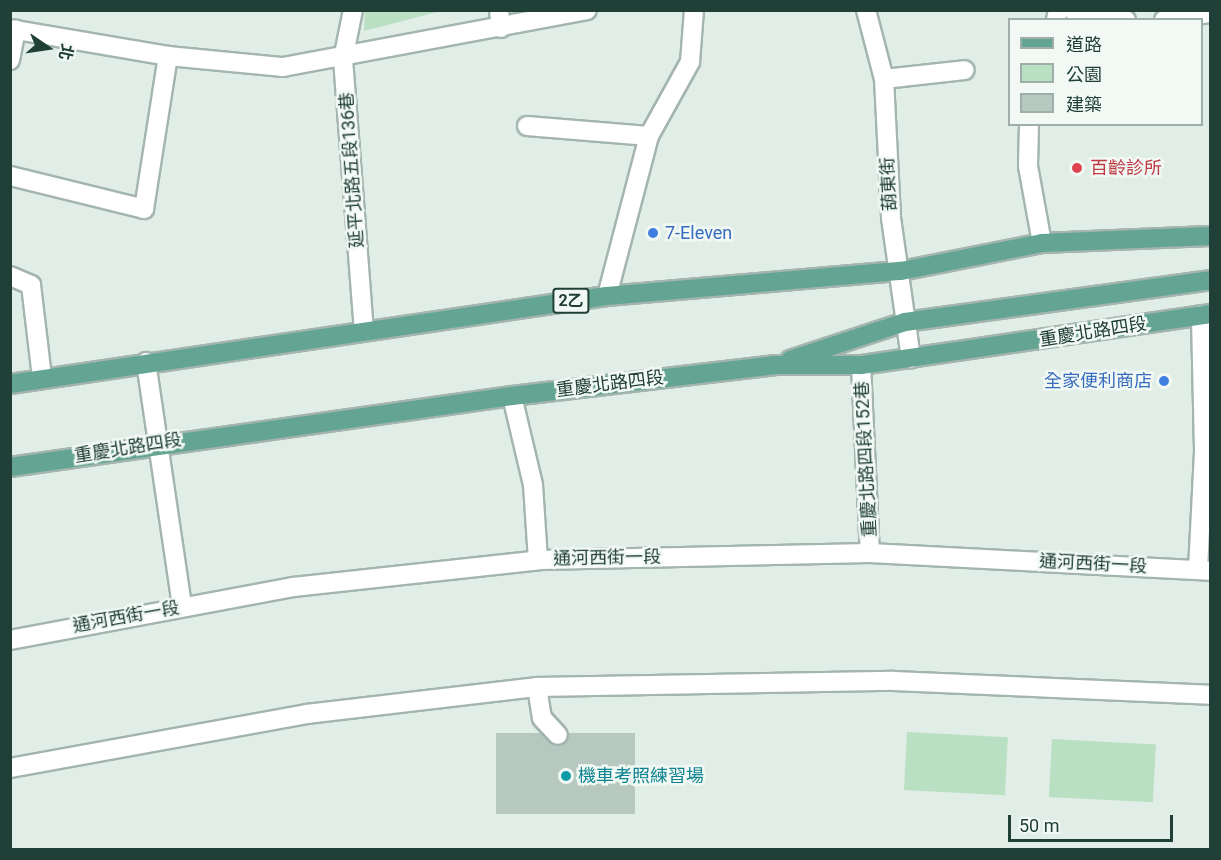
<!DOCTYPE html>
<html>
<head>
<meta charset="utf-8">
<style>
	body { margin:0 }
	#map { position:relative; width:1221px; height:860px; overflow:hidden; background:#e1ede7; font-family:Roboto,"Noto Sans TC",sans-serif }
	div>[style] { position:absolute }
	.green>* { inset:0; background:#b9e0c2; transform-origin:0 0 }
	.building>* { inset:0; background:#b7c8c0; transform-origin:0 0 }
	.roads { filter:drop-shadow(2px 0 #a3b5ae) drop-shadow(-2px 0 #a3b5ae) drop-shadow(0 2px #a3b5ae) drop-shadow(0 -2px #a3b5ae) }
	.minor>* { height:18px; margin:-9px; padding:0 9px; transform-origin:9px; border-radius:9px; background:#fff }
	.major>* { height:18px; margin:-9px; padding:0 9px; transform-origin:9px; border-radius:9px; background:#63a592 }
	.dots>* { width:16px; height:16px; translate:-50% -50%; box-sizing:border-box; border:3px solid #f2f9f5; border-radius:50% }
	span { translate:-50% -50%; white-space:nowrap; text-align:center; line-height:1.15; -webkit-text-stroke:5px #f2f9f5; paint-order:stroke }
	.shield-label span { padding:2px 4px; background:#f2f9f5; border:2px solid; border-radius:4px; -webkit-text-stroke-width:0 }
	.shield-label { font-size:16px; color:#203f36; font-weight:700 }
	.health-label { font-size:18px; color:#be3a42 }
	.left { translate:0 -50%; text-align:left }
	.street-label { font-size:18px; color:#203f36 }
	.shop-label { font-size:18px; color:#366cbe }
	.right { translate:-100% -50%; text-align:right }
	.culture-label { font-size:18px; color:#0d838f }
	.frame { position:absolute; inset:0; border:12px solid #203f36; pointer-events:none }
	.legend { position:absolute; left:1008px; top:18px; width:195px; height:108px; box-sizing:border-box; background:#f2f9f5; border:2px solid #9eafa9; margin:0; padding:8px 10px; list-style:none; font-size:18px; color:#203f36 }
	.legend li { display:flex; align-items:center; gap:12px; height:30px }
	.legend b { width:30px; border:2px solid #9eafa9 }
	.north { position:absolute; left:18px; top:18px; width:60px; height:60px; -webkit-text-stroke:4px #f2f9f5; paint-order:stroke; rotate:103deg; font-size:16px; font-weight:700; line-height:24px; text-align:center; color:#203f36 }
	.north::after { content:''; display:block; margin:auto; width:21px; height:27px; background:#203f36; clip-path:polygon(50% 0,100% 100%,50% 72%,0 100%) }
	.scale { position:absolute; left:1008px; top:815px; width:165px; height:27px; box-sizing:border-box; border:3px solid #203f36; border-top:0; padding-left:8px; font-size:18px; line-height:21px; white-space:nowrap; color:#203f36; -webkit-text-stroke:4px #f2f9f5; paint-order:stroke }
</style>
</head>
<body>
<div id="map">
	<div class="green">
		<div style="clip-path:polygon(365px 11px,365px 10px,441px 11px,364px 31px)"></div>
		<div style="left:907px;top:732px;width:101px;height:58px;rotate:3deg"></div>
		<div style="left:1052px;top:739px;width:104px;height:58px;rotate:3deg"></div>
	</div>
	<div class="building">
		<div style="left:635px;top:733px;width:81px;height:139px;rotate:90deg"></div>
	</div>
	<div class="roads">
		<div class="minor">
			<div style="left:353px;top:10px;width:50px;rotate:101.5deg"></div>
			<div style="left:343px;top:59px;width:273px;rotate:85.6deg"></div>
			<div style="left:499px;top:10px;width:18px;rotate:84deg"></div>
			<div style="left:866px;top:10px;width:71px;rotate:75.4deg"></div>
			<div style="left:884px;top:79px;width:139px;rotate:87.1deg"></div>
			<div style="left:891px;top:218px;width:142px;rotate:81.9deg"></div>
			<div style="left:1072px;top:10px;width:55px;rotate:10.5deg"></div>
			<div style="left:1056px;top:20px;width:10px;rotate:-79deg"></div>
			<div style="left:1164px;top:20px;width:47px;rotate:-8.7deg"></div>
			<div style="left:10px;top:29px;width:160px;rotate:9.7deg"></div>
			<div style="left:168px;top:56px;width:116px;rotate:5.5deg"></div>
			<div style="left:283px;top:67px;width:309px;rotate:-10.6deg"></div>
			<div style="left:10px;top:60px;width:31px;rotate:-79deg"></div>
			<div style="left:884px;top:79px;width:81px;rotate:-6.3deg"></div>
			<div style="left:1029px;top:124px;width:42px;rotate:91.4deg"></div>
			<div style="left:1028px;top:166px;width:78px;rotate:79.7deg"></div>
			<div style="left:527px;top:126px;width:122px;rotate:4.7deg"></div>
			<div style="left:10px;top:176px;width:138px;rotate:13.8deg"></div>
			<div style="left:144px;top:209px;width:155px;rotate:-81.1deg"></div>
			<div style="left:10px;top:276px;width:23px;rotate:23deg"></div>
			<div style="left:31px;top:285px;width:93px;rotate:83.2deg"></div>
			<div style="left:607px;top:296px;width:165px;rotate:-75.3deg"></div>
			<div style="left:649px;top:136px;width:85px;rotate:-61deg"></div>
			<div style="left:690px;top:62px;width:52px;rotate:-85.6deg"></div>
			<div style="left:146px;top:362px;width:248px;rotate:81.6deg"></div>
			<div style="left:861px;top:365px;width:188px;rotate:87.3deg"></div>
			<div style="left:512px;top:396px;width:91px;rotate:76.7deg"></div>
			<div style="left:533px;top:485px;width:75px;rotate:86.2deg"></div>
			<div style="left:1198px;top:570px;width:120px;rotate:-87.1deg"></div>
			<div style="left:1204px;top:450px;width:135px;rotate:-91.3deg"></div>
			<div style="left:10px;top:640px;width:288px;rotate:-10.6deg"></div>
			<div style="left:293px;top:587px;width:248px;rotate:-6.2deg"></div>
			<div style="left:540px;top:560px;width:330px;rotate:-1.2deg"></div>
			<div style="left:870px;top:553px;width:340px;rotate:3deg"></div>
			<div style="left:537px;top:687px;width:31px;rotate:81deg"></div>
			<div style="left:542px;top:718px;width:23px;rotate:47deg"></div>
			<div style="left:10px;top:768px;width:302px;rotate:-10.3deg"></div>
			<div style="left:307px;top:714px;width:232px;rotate:-6.7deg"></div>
			<div style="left:537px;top:687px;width:357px;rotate:-1deg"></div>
			<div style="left:894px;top:681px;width:316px;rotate:2.5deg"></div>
		</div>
		<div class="major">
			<div style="left:790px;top:360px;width:121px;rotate:-18.3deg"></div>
			<div style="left:905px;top:322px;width:308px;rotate:-7.8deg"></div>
			<div style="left:10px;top:384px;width:603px;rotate:-8.39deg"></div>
			<div style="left:607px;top:296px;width:295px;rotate:-4.9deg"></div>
			<div style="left:901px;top:271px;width:144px;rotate:-11.2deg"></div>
			<div style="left:1042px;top:243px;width:168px;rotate:-2.4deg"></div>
			<div style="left:10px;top:467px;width:507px;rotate:-8.05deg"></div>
			<div style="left:512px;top:396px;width:264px;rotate:-6.7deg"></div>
			<div style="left:774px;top:365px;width:87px"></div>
			<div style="left:861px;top:365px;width:353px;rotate:-8.3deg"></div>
		</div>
	</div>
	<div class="dots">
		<div style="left:1077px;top:168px;background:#e0444e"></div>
		<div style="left:653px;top:233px;background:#3f7fe0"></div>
		<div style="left:1164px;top:381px;background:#3f7fe0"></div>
		<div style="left:566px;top:776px;background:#0f9aa8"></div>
	</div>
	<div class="shield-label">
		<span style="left:571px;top:301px">2乙</span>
	</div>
	<div class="health-label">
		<span class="left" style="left:1090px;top:168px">百齡診所</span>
	</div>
	<div class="street-label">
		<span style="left:352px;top:170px;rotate:-94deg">延平北路五段136巷</span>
		<span style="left:889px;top:184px;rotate:-93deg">葫東街</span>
		<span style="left:1093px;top:332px;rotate:-9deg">重慶北路四段</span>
		<span style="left:610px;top:384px;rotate:-7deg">重慶北路四段</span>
		<span style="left:128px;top:448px;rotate:-9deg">重慶北路四段</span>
		<span style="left:866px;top:459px;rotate:-93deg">重慶北路四段152巷</span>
		<span style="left:607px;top:558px;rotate:-1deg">通河西街一段</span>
		<span style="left:1093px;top:564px;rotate:3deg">通河西街一段</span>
		<span style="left:126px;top:617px;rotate:-10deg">通河西街一段</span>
	</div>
	<div class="shop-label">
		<span class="left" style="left:665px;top:233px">7-Eleven</span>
		<span class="right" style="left:1152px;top:381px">全家便利商店</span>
	</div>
	<div class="culture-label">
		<span class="left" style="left:578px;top:776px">機車考照練習場</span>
	</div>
	<div class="frame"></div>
	<ul class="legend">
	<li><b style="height:8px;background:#63a592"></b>道路</li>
	<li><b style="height:16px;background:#b9e0c2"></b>公園</li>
	<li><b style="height:16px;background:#b7c8c0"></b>建築</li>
	</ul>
	<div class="north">北</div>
	<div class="scale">50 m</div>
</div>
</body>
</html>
